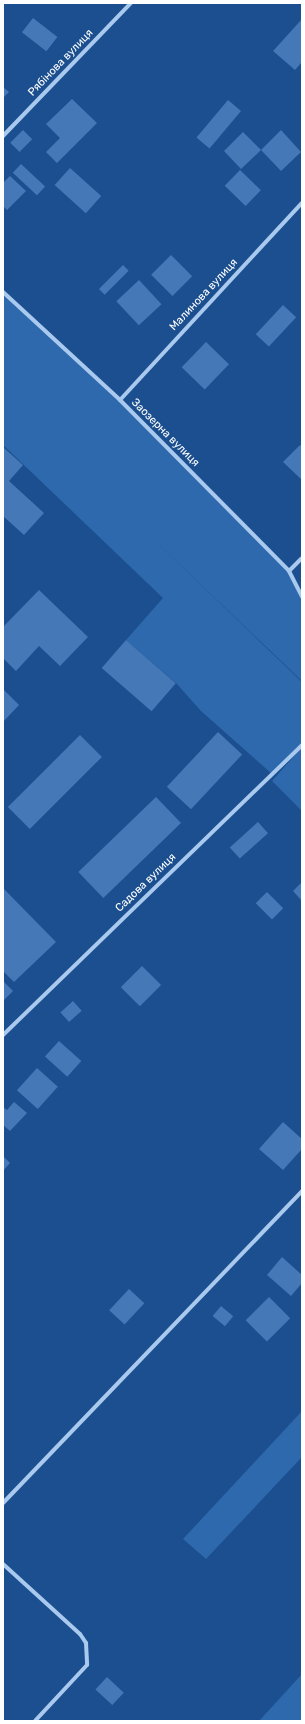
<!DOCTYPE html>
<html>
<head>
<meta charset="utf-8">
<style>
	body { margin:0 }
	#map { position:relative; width:305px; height:1724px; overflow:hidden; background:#1b4f8f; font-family:Rubik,sans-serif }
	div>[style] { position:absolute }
	.green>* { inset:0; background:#2e69ad }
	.building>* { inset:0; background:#4478b7; transform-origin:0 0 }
	.minor>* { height:4px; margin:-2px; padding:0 2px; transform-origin:2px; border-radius:2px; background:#a9c9ee }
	span { translate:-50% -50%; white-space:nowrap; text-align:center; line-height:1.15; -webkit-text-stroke:3px #1b4f8f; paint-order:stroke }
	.street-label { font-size:11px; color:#fff }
	.frame { position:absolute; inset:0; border:4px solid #fff; pointer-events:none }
</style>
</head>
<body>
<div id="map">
	<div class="green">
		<div style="clip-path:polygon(3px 292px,120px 400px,289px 571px,302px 597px,302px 681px,129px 516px,302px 682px,302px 745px,272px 774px,201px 711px,176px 683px,126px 640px,163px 598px,3px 445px)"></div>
		<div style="clip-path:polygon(302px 747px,302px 811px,272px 781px)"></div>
		<div style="clip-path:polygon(302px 1411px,302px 1457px,206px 1559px,183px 1539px)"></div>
		<div style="clip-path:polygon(302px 1674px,302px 1721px,259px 1721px)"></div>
	</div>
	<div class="building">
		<div style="left:33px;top:18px;width:31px;height:18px;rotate:38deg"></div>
		<div style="clip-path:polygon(302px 19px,302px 62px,295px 70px,273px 51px)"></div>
		<div style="clip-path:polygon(3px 87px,9px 92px,3px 98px)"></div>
		<div style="clip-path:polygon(72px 99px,97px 123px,57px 163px,46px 152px,60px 138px,46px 124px)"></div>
		<div style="left:228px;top:100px;width:17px;height:49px;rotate:40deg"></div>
		<div style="left:23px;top:130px;width:13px;height:18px;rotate:45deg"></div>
		<div style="clip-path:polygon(281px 130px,301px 152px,281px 171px,261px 150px,241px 169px,224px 151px,243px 132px,261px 150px)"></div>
		<div style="left:21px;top:164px;width:33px;height:12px;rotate:43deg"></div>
		<div style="left:70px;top:168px;width:42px;height:23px;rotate:42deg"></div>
		<div style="left:240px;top:170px;width:29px;height:22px;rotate:44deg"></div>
		<div style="clip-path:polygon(10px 176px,26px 191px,7px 210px,3px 206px,3px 183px)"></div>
		<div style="left:171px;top:255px;width:30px;height:28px;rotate:45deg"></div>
		<div style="left:123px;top:265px;width:8px;height:34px;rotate:45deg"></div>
		<div style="left:139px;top:280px;width:33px;height:31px;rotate:47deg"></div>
		<div style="left:283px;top:305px;width:18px;height:40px;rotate:43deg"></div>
		<div style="left:206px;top:342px;width:32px;height:35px;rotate:44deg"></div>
		<div style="clip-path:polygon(300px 445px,302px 447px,302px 480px,283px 462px)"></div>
		<div style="clip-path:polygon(3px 447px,23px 465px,9px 481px,44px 513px,24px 535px,3px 516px)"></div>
		<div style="clip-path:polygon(39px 590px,88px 637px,60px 666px,39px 646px,16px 671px,3px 658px,3px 627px)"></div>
		<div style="left:126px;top:640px;width:66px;height:37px;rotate:41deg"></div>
		<div style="clip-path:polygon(3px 689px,19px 705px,3px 722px)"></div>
		<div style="left:218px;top:732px;width:33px;height:75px;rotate:43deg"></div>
		<div style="left:80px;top:735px;width:31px;height:102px;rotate:45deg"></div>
		<div style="left:156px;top:797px;width:36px;height:108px;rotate:46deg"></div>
		<div style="left:258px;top:822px;width:15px;height:38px;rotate:48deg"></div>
		<div style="clip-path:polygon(302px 882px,302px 901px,293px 891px)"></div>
		<div style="clip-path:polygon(3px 888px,56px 942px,14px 982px,3px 971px)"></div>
		<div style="left:267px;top:892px;width:23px;height:16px;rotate:45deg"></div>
		<div style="left:142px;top:966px;width:27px;height:30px;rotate:45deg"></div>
		<div style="clip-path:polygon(3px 981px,13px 991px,3px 1001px)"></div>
		<div style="left:73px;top:1001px;width:13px;height:17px;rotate:48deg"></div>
		<div style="left:59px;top:1041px;width:30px;height:21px;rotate:42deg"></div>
		<div style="left:37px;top:1068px;width:28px;height:30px;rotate:42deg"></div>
		<div style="clip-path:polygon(14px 1102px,27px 1113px,10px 1131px,3px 1125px,3px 1107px,7px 1110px)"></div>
		<div style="clip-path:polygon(283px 1122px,302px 1139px,302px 1149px,283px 1170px,259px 1149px)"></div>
		<div style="clip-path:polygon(3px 1156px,10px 1163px,3px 1171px)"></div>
		<div style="clip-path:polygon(282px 1257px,302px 1275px,302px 1283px,291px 1296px,267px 1275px)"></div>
		<div style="left:129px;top:1289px;width:21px;height:29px;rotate:43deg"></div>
		<div style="left:269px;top:1297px;width:30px;height:33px;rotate:45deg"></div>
		<div style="left:221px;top:1306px;width:16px;height:13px;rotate:40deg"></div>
		<div style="left:107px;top:1677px;width:23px;height:17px;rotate:43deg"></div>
	</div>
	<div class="minor">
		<div style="left:3px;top:136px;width:185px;rotate:-46.1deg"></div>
		<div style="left:3px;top:292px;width:159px;rotate:42.7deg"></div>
		<div style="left:120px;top:400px;width:240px;rotate:45.3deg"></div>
		<div style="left:289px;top:571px;width:29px;rotate:63deg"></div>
		<div style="left:120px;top:400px;width:268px;rotate:-47.3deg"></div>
		<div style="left:289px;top:571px;width:18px;rotate:-45deg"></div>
		<div style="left:3px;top:1035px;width:417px;rotate:-44.1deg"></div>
		<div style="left:3px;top:1503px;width:432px;rotate:-46.2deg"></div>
		<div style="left:3px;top:1564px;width:104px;rotate:42.3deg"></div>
		<div style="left:80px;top:1634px;width:11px;rotate:56deg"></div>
		<div style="left:86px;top:1643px;width:22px;rotate:87deg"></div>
		<div style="left:87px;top:1665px;width:76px;rotate:132.9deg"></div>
	</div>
	<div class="street-label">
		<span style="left:61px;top:63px;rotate:-46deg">Рябінова вулиця</span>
		<span style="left:204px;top:295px;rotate:-47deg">Малинова вулиця</span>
		<span style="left:165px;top:433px;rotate:45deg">Заозерна вулиця</span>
		<span style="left:146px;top:883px;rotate:-44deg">Садова вулиця</span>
	</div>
	<div class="frame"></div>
</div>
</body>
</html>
